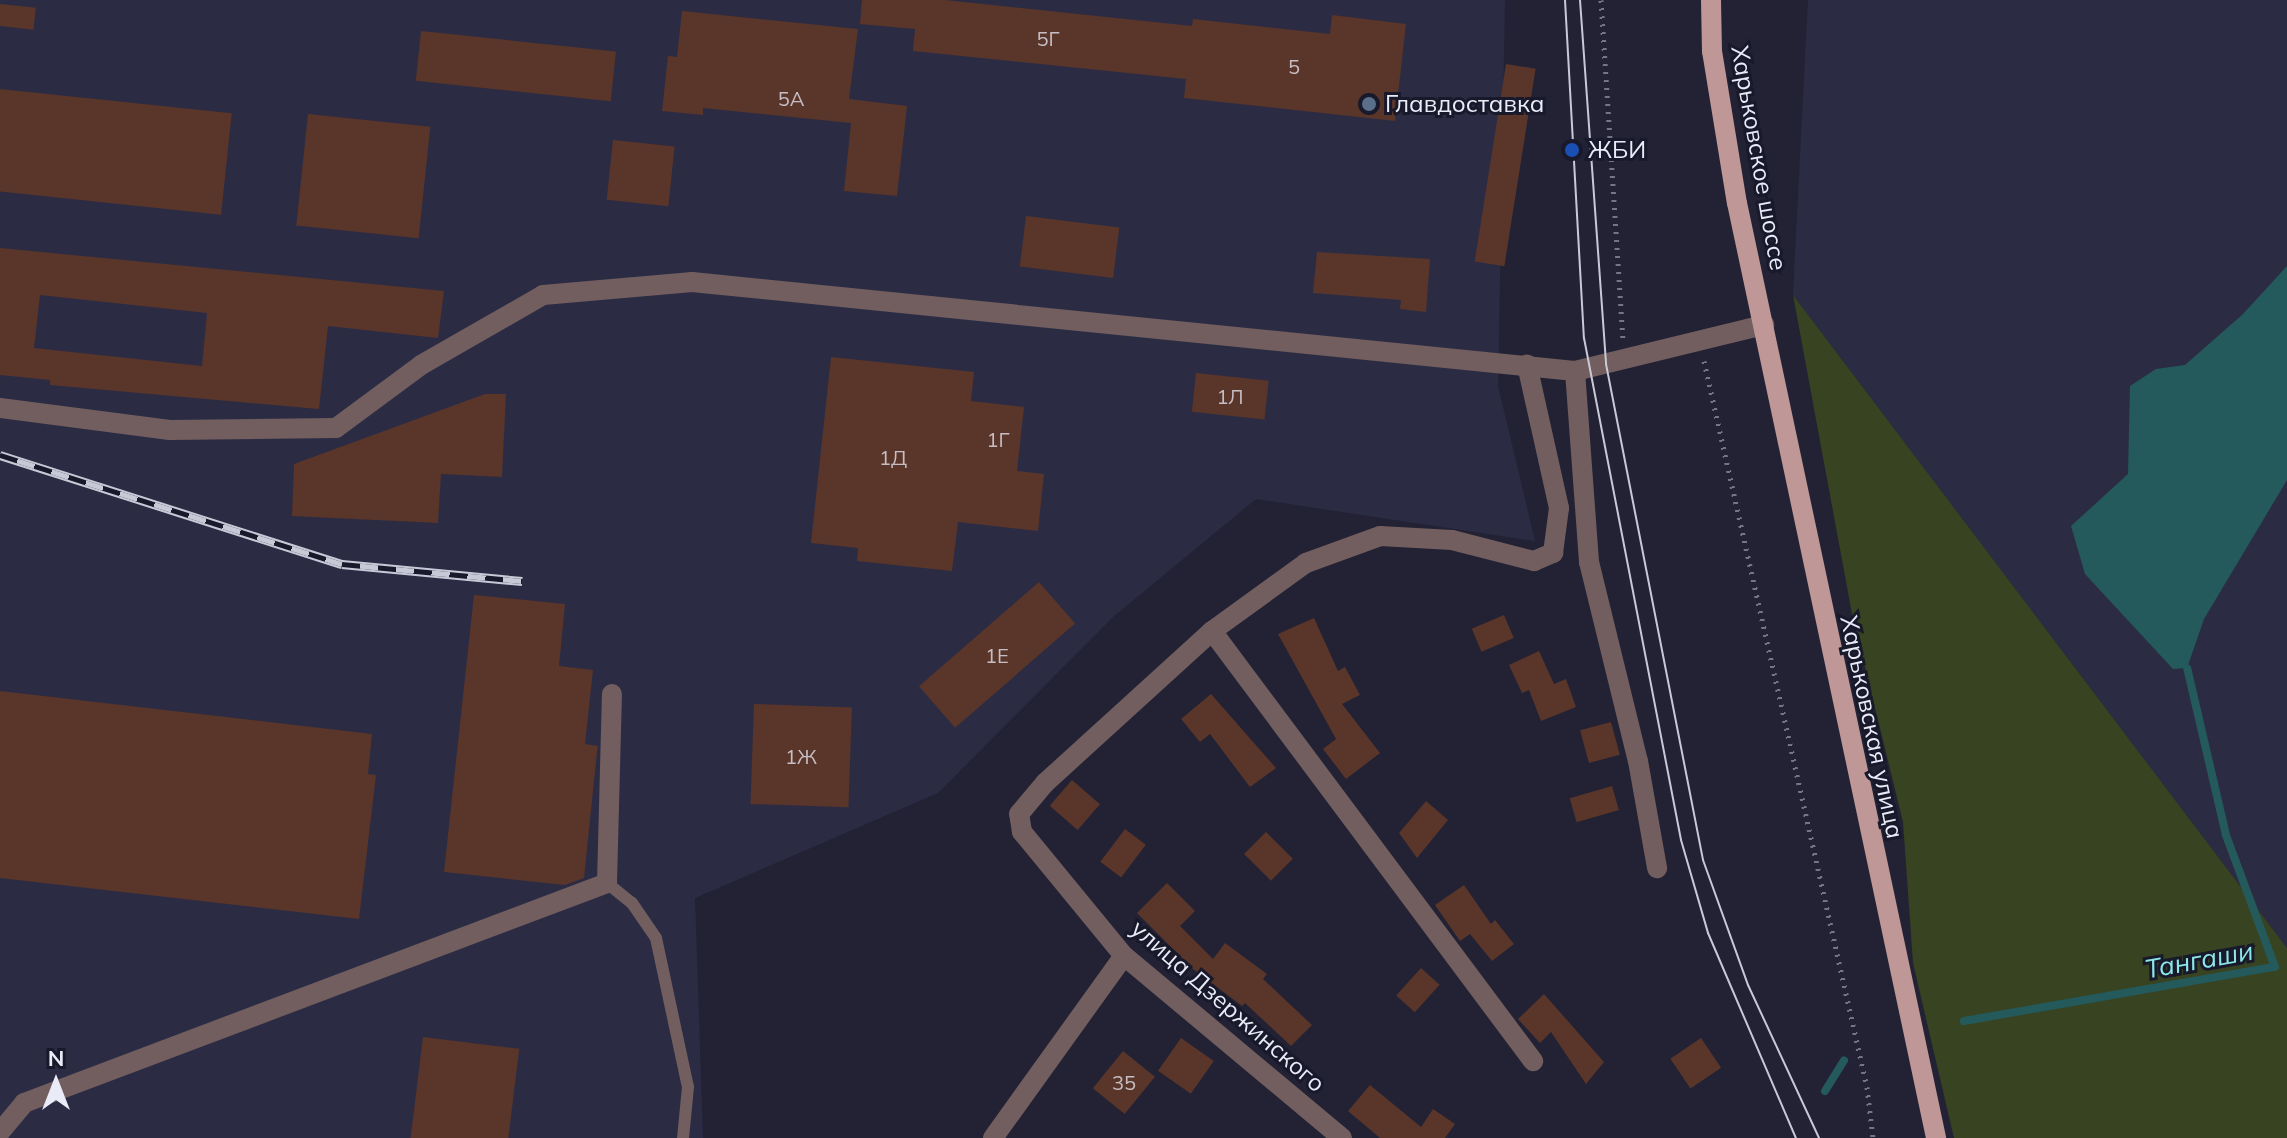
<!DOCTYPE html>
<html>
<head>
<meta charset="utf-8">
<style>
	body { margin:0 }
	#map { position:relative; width:2287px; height:1138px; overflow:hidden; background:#222234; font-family:Mulish,sans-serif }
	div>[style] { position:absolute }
	.built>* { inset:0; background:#2b2c44 }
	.green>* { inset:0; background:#384321 }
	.water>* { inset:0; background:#245a5b }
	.stream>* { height:8px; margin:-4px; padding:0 4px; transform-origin:4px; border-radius:4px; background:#245a5b }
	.building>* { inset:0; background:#5a3529; transform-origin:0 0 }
	.path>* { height:5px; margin-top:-2.5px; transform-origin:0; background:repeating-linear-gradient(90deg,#757585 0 2px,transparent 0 8px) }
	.service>* { height:12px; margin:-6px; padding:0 6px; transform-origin:6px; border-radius:6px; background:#725e5e }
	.minor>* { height:20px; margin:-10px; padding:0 10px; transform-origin:10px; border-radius:10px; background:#725e5e }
	.primary>* { height:20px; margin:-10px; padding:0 10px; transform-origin:10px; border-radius:10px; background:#bf9797 }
	.tram>* { height:2px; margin:-1px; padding:0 1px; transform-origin:1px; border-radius:1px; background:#c8c9d7 }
	.rail>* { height:9px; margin-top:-4.5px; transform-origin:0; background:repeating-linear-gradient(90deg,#18192a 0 18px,#c8c9d7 0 36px); box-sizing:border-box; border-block:2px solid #c8c9d7 }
	.dots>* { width:22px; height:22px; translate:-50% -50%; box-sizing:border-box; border:4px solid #18192a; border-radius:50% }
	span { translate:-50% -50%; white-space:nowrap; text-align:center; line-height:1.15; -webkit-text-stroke:6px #18192a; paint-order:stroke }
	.number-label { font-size:20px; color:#c6bec4 }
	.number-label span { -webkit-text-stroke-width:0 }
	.poi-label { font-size:24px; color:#eaebf8 }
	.left { translate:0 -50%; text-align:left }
	.street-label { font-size:24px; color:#eaebf8 }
	.water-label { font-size:26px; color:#8ce7e8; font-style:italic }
	.north { position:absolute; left:16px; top:1042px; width:80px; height:80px; -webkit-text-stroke:6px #18192a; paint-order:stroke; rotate:0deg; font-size:22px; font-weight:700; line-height:32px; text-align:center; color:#eaebf8 }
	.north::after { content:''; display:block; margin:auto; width:28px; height:36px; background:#eaebf8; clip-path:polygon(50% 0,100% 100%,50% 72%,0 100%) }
</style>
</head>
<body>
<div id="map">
	<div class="built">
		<div style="clip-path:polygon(0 0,1505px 0,1498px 386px,1535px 541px,1256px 499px,1114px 616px,938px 793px,695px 898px,703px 1138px,0 1138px)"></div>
		<div style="clip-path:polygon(1808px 0,2287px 0,2287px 948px,1793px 295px)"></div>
	</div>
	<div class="green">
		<div style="clip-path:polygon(1793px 295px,2287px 948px,2287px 1138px,1954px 1138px,1913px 963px,1903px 822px,1852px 614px)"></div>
	</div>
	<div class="water">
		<div style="clip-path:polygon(2287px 266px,2287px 480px,2204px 619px,2187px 668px,2173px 669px,2085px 574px,2071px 526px,2128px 474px,2130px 386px,2156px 369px,2185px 365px,2243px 314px)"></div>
	</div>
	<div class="stream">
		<div style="left:1964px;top:1021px;width:316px;rotate:-9.9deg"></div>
		<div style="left:2275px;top:967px;width:141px;rotate:-110.4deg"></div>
		<div style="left:2226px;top:835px;width:171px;rotate:-103.1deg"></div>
		<div style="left:1825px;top:1091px;width:36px;rotate:-58deg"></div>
	</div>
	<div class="building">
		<div style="clip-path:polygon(862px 0,945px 0,1192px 26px,1193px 19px,1330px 34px,1332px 15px,1406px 24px,1395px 121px,1184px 98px,1186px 79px,913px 51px,915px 29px,860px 24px)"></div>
		<div style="left:0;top:4px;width:36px;height:22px;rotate:6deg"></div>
		<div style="clip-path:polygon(682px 11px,858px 29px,849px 99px,907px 106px,897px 196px,844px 191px,851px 123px,703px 108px,703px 115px,662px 111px,668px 56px,677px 57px)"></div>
		<div style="left:421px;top:31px;width:196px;height:50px;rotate:6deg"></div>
		<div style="left:1506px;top:64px;width:30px;height:200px;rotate:9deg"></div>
		<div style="left:0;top:89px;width:233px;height:102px;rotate:6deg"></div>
		<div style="left:308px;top:114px;width:123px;height:112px;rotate:6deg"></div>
		<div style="left:613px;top:140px;width:62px;height:60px;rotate:6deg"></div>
		<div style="left:1026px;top:216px;width:94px;height:51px;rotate:7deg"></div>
		<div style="clip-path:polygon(evenodd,0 248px,444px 291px,438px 338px,328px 326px,319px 409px,50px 385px,50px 380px,0 375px,0 248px,40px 295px,207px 313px,202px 366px,34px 348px,40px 295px)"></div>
		<div style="clip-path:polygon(1317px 252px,1430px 259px,1426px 312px,1400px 309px,1401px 300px,1313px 293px)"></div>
		<div style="clip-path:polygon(831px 357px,974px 372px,971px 401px,1024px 407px,1017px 471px,1044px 474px,1038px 531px,958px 522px,952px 571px,857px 561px,858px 548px,811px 543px)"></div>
		<div style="left:1196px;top:373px;width:73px;height:39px;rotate:6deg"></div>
		<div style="clip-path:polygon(485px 394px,506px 394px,502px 477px,441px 474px,438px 523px,292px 516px,294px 464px)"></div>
		<div style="left:1039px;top:582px;width:55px;height:159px;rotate:49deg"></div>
		<div style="clip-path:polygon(474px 595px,565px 604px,559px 666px,593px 670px,585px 744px,598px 746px,597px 752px,584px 878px,565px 885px,444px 872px)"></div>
		<div style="left:1504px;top:615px;width:25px;height:35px;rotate:67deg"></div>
		<div style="clip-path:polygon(1314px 618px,1338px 671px,1345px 667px,1360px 695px,1342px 704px,1380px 753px,1346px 779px,1323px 749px,1336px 739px,1278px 634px)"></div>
		<div style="clip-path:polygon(1539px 651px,1554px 684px,1566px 679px,1576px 707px,1541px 721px,1529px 690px,1522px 693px,1509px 665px)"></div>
		<div style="clip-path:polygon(0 691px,372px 734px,368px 774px,376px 775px,359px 919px,0 878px)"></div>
		<div style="clip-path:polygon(1211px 694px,1276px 768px,1250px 787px,1210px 734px,1200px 742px,1181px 719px)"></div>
		<div style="left:754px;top:704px;width:98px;height:100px;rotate:2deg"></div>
		<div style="left:1611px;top:722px;width:34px;height:32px;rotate:75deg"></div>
		<div style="left:1072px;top:780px;width:37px;height:34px;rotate:41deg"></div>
		<div style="left:1612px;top:786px;width:25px;height:44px;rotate:74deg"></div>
		<div style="clip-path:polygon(1426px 801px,1448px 820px,1417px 858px,1399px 833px)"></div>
		<div style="left:1125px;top:829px;width:26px;height:41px;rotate:37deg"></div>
		<div style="left:1266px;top:832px;width:38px;height:31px;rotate:45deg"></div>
		<div style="clip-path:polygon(1167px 883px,1195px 911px,1180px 926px,1213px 959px,1225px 943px,1267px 974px,1263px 979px,1312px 1025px,1291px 1046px,1245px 1003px,1242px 1006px,1193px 969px,1137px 913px)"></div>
		<div style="clip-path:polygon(1464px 885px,1491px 924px,1495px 920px,1514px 944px,1492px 961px,1470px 934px,1460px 941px,1435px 905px)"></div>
		<div style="left:1421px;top:968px;width:25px;height:37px;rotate:42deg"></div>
		<div style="clip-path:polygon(1544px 994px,1604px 1062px,1586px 1084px,1551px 1032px,1540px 1043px,1518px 1019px)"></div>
		<div style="left:423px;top:1037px;width:97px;height:102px;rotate:7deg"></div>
		<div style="left:1181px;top:1038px;width:40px;height:40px;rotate:35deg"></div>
		<div style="left:1701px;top:1038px;width:36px;height:37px;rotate:56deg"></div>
		<div style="left:1123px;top:1051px;width:41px;height:48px;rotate:39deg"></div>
		<div style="clip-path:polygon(1370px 1085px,1421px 1127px,1433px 1109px,1455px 1124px,1445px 1138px,1380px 1138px,1348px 1111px)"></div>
	</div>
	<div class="path">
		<div style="left:1601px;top:0;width:339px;rotate:86.3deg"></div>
		<div style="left:1704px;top:361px;width:744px;rotate:77.35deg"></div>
		<div style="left:1867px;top:1087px;width:51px;rotate:83.3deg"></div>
	</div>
	<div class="service">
		<div style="left:607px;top:883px;width:32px;rotate:39deg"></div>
		<div style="left:632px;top:903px;width:42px;rotate:55.6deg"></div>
		<div style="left:656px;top:938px;width:152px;rotate:77.9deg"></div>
		<div style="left:688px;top:1087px;width:51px;rotate:95.6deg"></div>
	</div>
	<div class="minor">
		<div style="left:1575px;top:371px;width:192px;rotate:85.8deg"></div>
		<div style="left:1589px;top:562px;width:205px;rotate:76.2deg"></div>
		<div style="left:1638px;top:761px;width:109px;rotate:79.9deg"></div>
		<div style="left:0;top:408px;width:171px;rotate:7.4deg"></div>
		<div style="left:170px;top:430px;width:166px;rotate:-0.7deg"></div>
		<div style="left:336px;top:428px;width:106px;rotate:-36.5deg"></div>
		<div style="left:421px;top:365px;width:141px;rotate:-29.8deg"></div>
		<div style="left:543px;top:295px;width:150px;rotate:-5deg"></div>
		<div style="left:692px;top:282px;width:887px;rotate:5.76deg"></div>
		<div style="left:1575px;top:371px;width:195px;rotate:-13.7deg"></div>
		<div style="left:1212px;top:631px;width:537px;rotate:53.26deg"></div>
		<div style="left:0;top:1132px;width:38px;rotate:-50deg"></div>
		<div style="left:24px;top:1103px;width:623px;rotate:-20.67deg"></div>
		<div style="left:607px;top:883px;width:189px;rotate:-88.5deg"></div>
		<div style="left:993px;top:1138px;width:224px;rotate:-54.3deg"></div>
		<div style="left:1342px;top:1138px;width:284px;rotate:-140.1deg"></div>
		<div style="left:1124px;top:956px;width:161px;rotate:-129.4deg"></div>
		<div style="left:1022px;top:832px;width:18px;rotate:-99deg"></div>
		<div style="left:1019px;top:814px;width:40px;rotate:-50deg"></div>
		<div style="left:1045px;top:783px;width:226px;rotate:-42.3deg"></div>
		<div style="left:1212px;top:631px;width:116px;rotate:-35.9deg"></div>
		<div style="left:1306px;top:563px;width:79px;rotate:-20deg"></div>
		<div style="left:1380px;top:536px;width:72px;rotate:3.2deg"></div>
		<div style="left:1452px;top:540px;width:85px;rotate:14.4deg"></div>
		<div style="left:1534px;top:561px;width:21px;rotate:-23deg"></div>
		<div style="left:1553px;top:553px;width:45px;rotate:-82.4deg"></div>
		<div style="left:1559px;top:508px;width:147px;rotate:-102.6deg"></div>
	</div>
	<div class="primary">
		<div style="left:1711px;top:0;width:51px;rotate:88.9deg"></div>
		<div style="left:1712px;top:51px;width:154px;rotate:80.7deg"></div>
		<div style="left:1737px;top:203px;width:956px;rotate:77.98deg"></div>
	</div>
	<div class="tram">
		<div style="left:1565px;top:0;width:339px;rotate:86.8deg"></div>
		<div style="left:1584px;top:338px;width:511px;rotate:79.06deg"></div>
		<div style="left:1681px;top:840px;width:97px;rotate:73.8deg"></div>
		<div style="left:1708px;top:933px;width:223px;rotate:66.8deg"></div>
		<div style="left:1580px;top:0;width:365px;rotate:85.9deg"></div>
		<div style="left:1606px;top:364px;width:505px;rotate:78.93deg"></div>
		<div style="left:1703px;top:860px;width:133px;rotate:70.2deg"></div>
		<div style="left:1748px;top:985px;width:169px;rotate:65.1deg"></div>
	</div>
	<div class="rail">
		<div style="left:0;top:455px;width:359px;rotate:17.7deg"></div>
		<div style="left:342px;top:564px;width:181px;rotate:5.4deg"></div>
	</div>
	<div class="dots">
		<div style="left:1369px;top:104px;background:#5c6f8a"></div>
		<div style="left:1572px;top:150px;background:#1a4fb4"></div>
	</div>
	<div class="number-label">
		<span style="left:1048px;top:38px">5Г</span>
		<span style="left:1294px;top:66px">5</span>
		<span style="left:791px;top:98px">5А</span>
		<span style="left:1230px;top:396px">1Л</span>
		<span style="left:998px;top:439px">1Г</span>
		<span style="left:893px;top:457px">1Д</span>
		<span style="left:997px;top:655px">1Е</span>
		<span style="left:801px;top:756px">1Ж</span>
		<span style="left:1124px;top:1082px">35</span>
	</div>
	<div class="poi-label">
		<span class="left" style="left:1385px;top:104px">Главдоставка</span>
		<span class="left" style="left:1588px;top:150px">ЖБИ</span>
	</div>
	<div class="street-label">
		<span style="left:1759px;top:158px;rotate:80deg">Харьковское шоссе</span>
		<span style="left:1872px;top:727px;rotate:78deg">Харьковская улица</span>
		<span style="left:1228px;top:1006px;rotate:41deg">улица Дзержинского</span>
	</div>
	<div class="water-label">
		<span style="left:2199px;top:960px;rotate:-10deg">Тангаши</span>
	</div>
	<div class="north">N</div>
</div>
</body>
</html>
